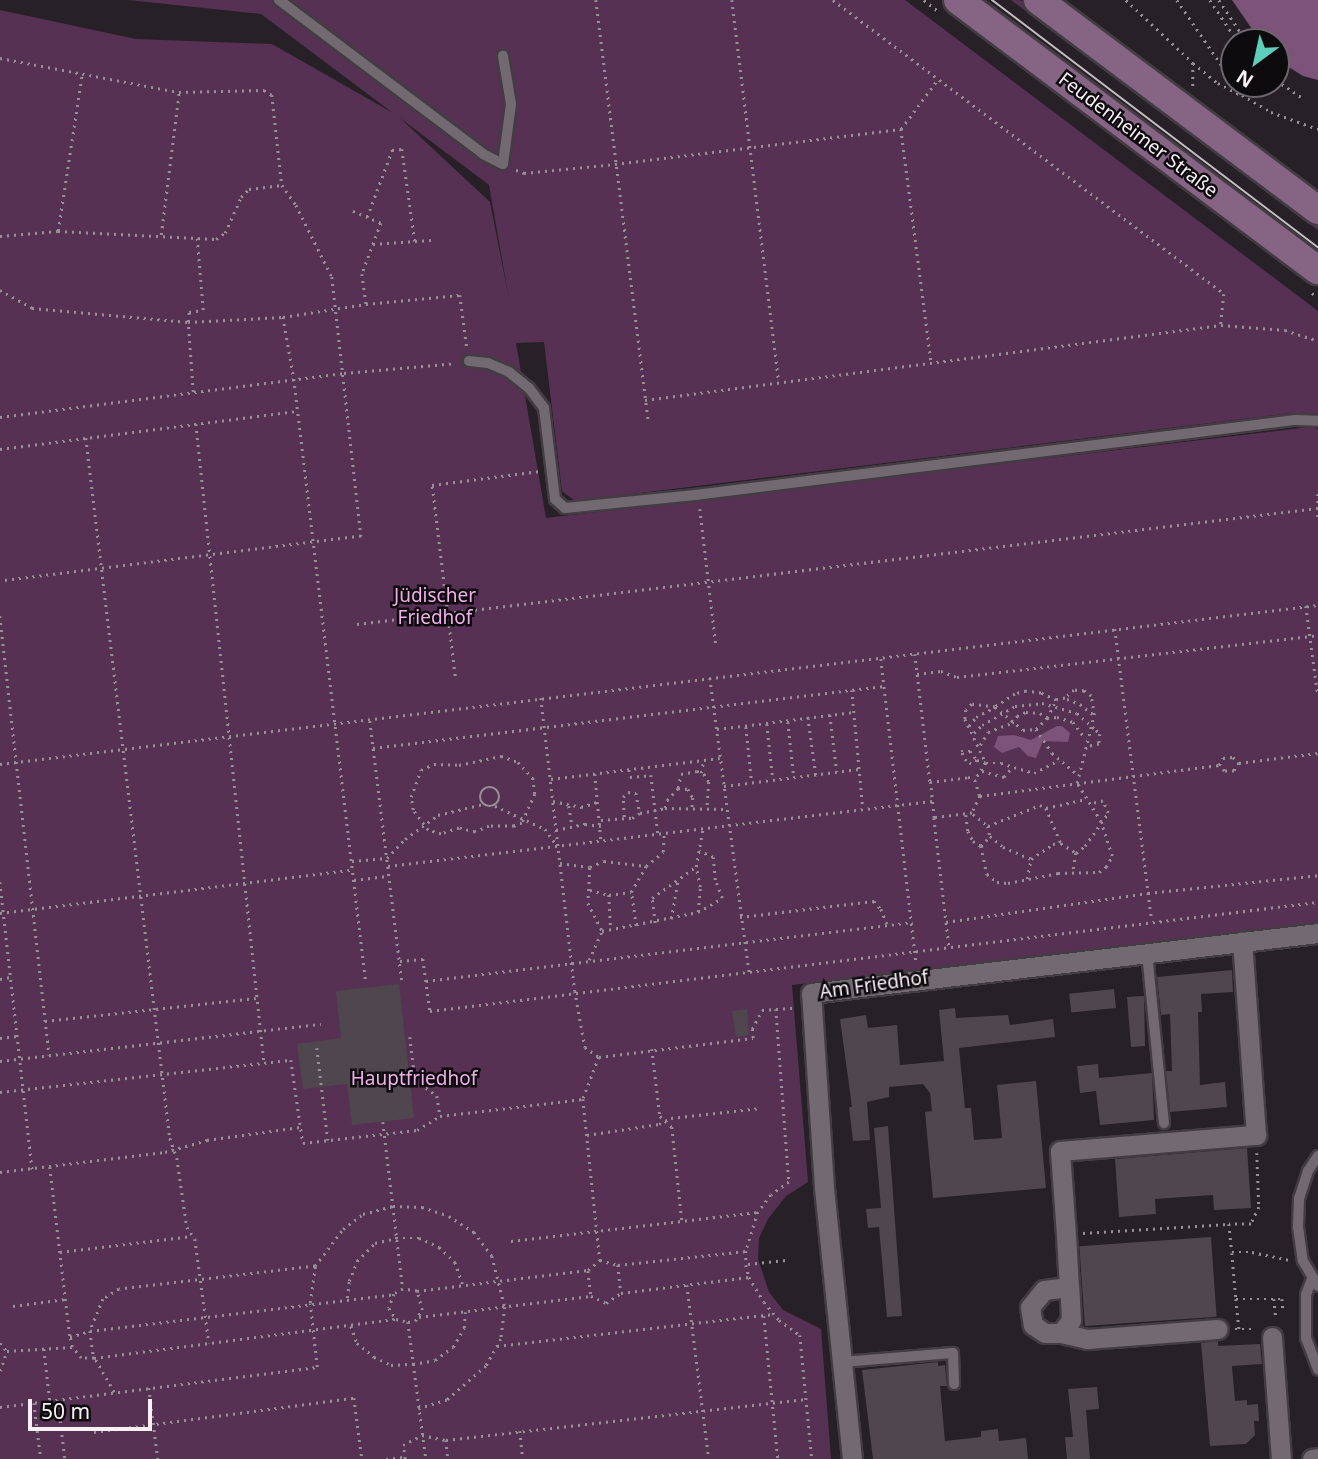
<!DOCTYPE html>
<html>
<head>
<meta charset="utf-8">
<style>
	body { margin:0 }
	#map { position:relative; width:1318px; height:1459px; overflow:hidden; background:#272026; font-family:"Noto Sans",sans-serif }
	div>[style] { position:absolute }
	.green>* { inset:0; background:#563154 }
	.water>* { inset:0; background:#7c5379 }
	.building>* { inset:0; background:#4f464e; transform-origin:0 0 }
	.path>* { height:2.5px; margin-top:-1.25px; transform-origin:0; background:repeating-linear-gradient(90deg,#989297 0 2px,transparent 0 7px) }
	.path>.ring { margin:-1.25px; padding:0; box-sizing:content-box; background:none; border:2.5px solid #989297; border-radius:50% }
	.roads { filter:drop-shadow(2px 0 #433c42) drop-shadow(-2px 0 #433c42) drop-shadow(0 2px #433c42) drop-shadow(0 -2px #433c42) }
	.service>* { height:10px; margin:-5px; padding:0 5px; transform-origin:5px; border-radius:5px; background:#726971 }
	.minor>* { height:19px; margin:-9.5px; padding:0 9.5px; transform-origin:9.5px; border-radius:9.5px; background:#726971 }
	.secondary>* { height:28px; margin:-14px; padding:0 14px; transform-origin:14px; border-radius:14px; background:#866484 }
	.tram>* { height:2px; margin:-1px; padding:0 1px; transform-origin:1px; border-radius:1px; background:#c5bfc4 }
	span { translate:-50% -50%; white-space:nowrap; text-align:center; line-height:1.15; -webkit-text-stroke:5px #0e0b0e; paint-order:stroke }
	.street-label { font-size:19px; color:#f7f1f6 }
	.park-label { font-size:19px; color:#f0afea }
	.north { position:absolute; left:1220px; top:28px; width:70px; height:70px; box-sizing:border-box; background:#0e0b0e; border:2px solid #6b676b; border-radius:50%; rotate:213deg; font-size:19px; font-weight:700; line-height:28px; text-align:center; color:#f7f1f6 }
	.north::after { content:''; display:block; margin:auto; width:24px; height:32px; background:#5dceb9; clip-path:polygon(50% 0,100% 100%,50% 72%,0 100%) }
	.scale { position:absolute; left:28px; top:1399px; width:124px; height:32px; box-sizing:border-box; border:4px solid #f7f1f6; border-top:0; padding-left:9px; font-size:21px; line-height:24px; white-space:nowrap; color:#f7f1f6; -webkit-text-stroke:5px #0e0b0e; paint-order:stroke }
</style>
</head>
<body>
<div id="map">
	<div class="green">
		<div style="clip-path:polygon(evenodd,128px 0,905px 0,1318px 311px,1318px 414px,1292px 413px,575px 501px,562px 491px,544px 342px,516px 343px,546px 518px,1310px 427px,1318px 429px,1318px 924px,792px 985px,808px 1182px,786px 1196px,768px 1219px,759px 1238px,758px 1259px,769px 1292px,783px 1310px,821px 1329px,831px 1459px,0 1459px,0 10px,136px 39px,272px 44px,393px 113px,261px 14px,128px 0,400px 118px,489px 185px,509px 299px,490px 202px,400px 118px)"></div>
		<div style="clip-path:polygon(974px 0,986px 0,1318px 250px,1318px 258px)"></div>
		<div style="clip-path:polygon(1011px 0,1020px 0,1318px 221px,1318px 230px)"></div>
	</div>
	<div class="water">
		<div style="clip-path:polygon(1232px 0,1318px 0,1318px 80px,1303px 76px,1279px 61px,1276px 57px,1276px 42px,1261px 42px)"></div>
		<div style="clip-path:polygon(1057px 726px,1062px 726px,1070px 733px,1068px 742px,1043px 741px,1036px 758px,1028px 756px,1019px 747px,1002px 753px,994px 747px,998px 736px,1014px 735px,1031px 740px)"></div>
	</div>
	<div class="building">
		<div style="clip-path:polygon(1232px 970px,1233px 992px,1201px 994px,1202px 1012px,1198px 1012px,1200px 1085px,1225px 1082px,1227px 1107px,1170px 1112px,1166px 1071px,1172px 1071px,1170px 1014px,1161px 1015px,1157px 977px)"></div>
		<div style="clip-path:polygon(399px 984px,414px 1118px,352px 1125px,347px 1084px,303px 1089px,297px 1044px,341px 1038px,336px 991px)"></div>
		<div style="left:1114px;top:989px;width:19px;height:45px;rotate:84deg"></div>
		<div style="clip-path:polygon(1144px 996px,1145px 1046px,1131px 1047px,1127px 997px)"></div>
		<div style="clip-path:polygon(955px 1008px,956px 1018px,1008px 1015px,1010px 1025px,1053px 1019px,1055px 1037px,959px 1048px,965px 1108px,971px 1108px,974px 1140px,1002px 1138px,997px 1085px,1036px 1081px,1046px 1188px,933px 1198px,925px 1112px,932px 1111px,930px 1093px,923px 1084px,889px 1087px,889px 1097px,867px 1102px,870px 1140px,853px 1141px,849px 1107px,852px 1107px,840px 1019px,866px 1015px,868px 1028px,897px 1025px,900px 1065px,944px 1061px,939px 1010px)"></div>
		<div style="clip-path:polygon(747px 1009px,749px 1035px,736px 1037px,732px 1011px)"></div>
		<div style="clip-path:polygon(1098px 1064px,1099px 1078px,1152px 1073px,1154px 1120px,1100px 1125px,1096px 1091px,1080px 1093px,1077px 1066px)"></div>
		<div style="clip-path:polygon(888px 1126px,902px 1316px,887px 1317px,879px 1227px,868px 1228px,866px 1209px,881px 1208px,874px 1128px)"></div>
		<div style="clip-path:polygon(1247px 1148px,1251px 1208px,1214px 1210px,1213px 1195px,1155px 1199px,1156px 1214px,1119px 1217px,1115px 1159px)"></div>
		<div style="left:1211px;top:1237px;width:80px;height:132px;rotate:86deg"></div>
		<div style="clip-path:polygon(1218px 1341px,1218px 1346px,1260px 1344px,1262px 1364px,1232px 1366px,1235px 1401px,1247px 1400px,1247px 1405px,1258px 1404px,1259px 1421px,1254px 1421px,1255px 1435px,1246px 1444px,1210px 1446px,1201px 1343px)"></div>
		<div style="clip-path:polygon(938px 1362px,938px 1366px,945px 1365px,947px 1386px,940px 1386px,945px 1441px,981px 1437px,981px 1431px,998px 1429px,999px 1441px,1026px 1438px,1028px 1459px,873px 1459px,862px 1370px)"></div>
		<div style="clip-path:polygon(1097px 1387px,1099px 1409px,1086px 1410px,1090px 1459px,1067px 1459px,1065px 1437px,1073px 1437px,1068px 1389px)"></div>
	</div>
	<div class="path">
		<div style="left:596px;top:0;width:422px;rotate:82.9deg"></div>
		<div style="left:732px;top:0;width:384px;rotate:83deg"></div>
		<div style="left:833px;top:0;width:489px;rotate:36.9deg"></div>
		<div style="left:1224px;top:294px;width:31px;rotate:96deg"></div>
		<div style="left:924px;top:0;width:18px;rotate:38deg"></div>
		<div style="left:1126px;top:0;width:92px;rotate:43.2deg"></div>
		<div style="left:1193px;top:63px;width:32px;rotate:39deg"></div>
		<div style="left:1218px;top:83px;width:24px;rotate:28deg"></div>
		<div style="left:1177px;top:0;width:115px;rotate:55.6deg"></div>
		<div style="left:1242px;top:95px;width:34px;rotate:30deg"></div>
		<div style="left:1271px;top:112px;width:50px;rotate:19.9deg"></div>
		<div style="left:1210px;top:0;width:50px;rotate:56.3deg"></div>
		<div style="left:1219px;top:0;width:50px;rotate:56.3deg"></div>
		<div style="left:0;top:58px;width:182px;rotate:10.8deg"></div>
		<div style="left:179px;top:92px;width:85px;rotate:-1.3deg"></div>
		<div style="left:264px;top:90px;width:9px;rotate:32deg"></div>
		<div style="left:272px;top:95px;width:91px;rotate:83.7deg"></div>
		<div style="left:282px;top:185px;width:24px;rotate:55deg"></div>
		<div style="left:296px;top:205px;width:80px;rotate:63.4deg"></div>
		<div style="left:332px;top:277px;width:261px;rotate:83.6deg"></div>
		<div style="left:361px;top:536px;width:364px;rotate:172.9deg"></div>
		<div style="left:1193px;top:63px;width:24px;rotate:90deg"></div>
		<div style="left:1226px;top:72px;width:10px;rotate:-37deg"></div>
		<div style="left:1276px;top:80px;width:30px;rotate:34deg"></div>
		<div style="left:901px;top:129px;width:62px;rotate:-53.5deg"></div>
		<div style="left:516px;top:170px;width:9px;rotate:21deg"></div>
		<div style="left:524px;top:173px;width:91px;rotate:-5.6deg"></div>
		<div style="left:615px;top:164px;width:288px;rotate:-7deg"></div>
		<div style="left:901px;top:129px;width:233px;rotate:82.6deg"></div>
		<div style="left:353px;top:211px;width:30px;rotate:23deg"></div>
		<div style="left:381px;top:223px;width:54px;rotate:110.4deg"></div>
		<div style="left:362px;top:274px;width:30px;rotate:82deg"></div>
		<div style="left:367px;top:217px;width:72px;rotate:-69.5deg"></div>
		<div style="left:392px;top:150px;width:10px;rotate:-6deg"></div>
		<div style="left:402px;top:149px;width:94px;rotate:82deg"></div>
		<div style="left:58px;top:231px;width:158px;rotate:-81.3deg"></div>
		<div style="left:161px;top:235px;width:144px;rotate:-82.8deg"></div>
		<div style="left:0;top:236px;width:58px;rotate:-4.9deg"></div>
		<div style="left:58px;top:231px;width:158px;rotate:2.9deg"></div>
		<div style="left:216px;top:239px;width:11px;rotate:-34deg"></div>
		<div style="left:225px;top:233px;width:39px;rotate:-66deg"></div>
		<div style="left:241px;top:197px;width:11px;rotate:-45deg"></div>
		<div style="left:249px;top:189px;width:33px;rotate:-7deg"></div>
		<div style="left:373px;top:244px;width:58px;rotate:-3.9deg"></div>
		<div style="left:0;top:290px;width:37px;rotate:29deg"></div>
		<div style="left:32px;top:308px;width:157px;rotate:5.1deg"></div>
		<div style="left:188px;top:322px;width:95px;rotate:-3deg"></div>
		<div style="left:283px;top:317px;width:84px;rotate:-8.9deg"></div>
		<div style="left:366px;top:304px;width:94px;rotate:-5.5deg"></div>
		<div style="left:460px;top:295px;width:53px;rotate:82.5deg"></div>
		<div style="left:1312px;top:293px;width:7px;rotate:34deg"></div>
		<div style="left:283px;top:317px;width:63px;rotate:79.9deg"></div>
		<div style="left:294px;top:379px;width:608px;rotate:83.2deg"></div>
		<div style="left:193px;top:392px;width:70px;rotate:-94.1deg"></div>
		<div style="left:188px;top:322px;width:10px;rotate:-84deg"></div>
		<div style="left:189px;top:312px;width:14px;rotate:-8deg"></div>
		<div style="left:203px;top:310px;width:72px;rotate:-94.8deg"></div>
		<div style="left:645px;top:400px;width:581px;rotate:-7.42deg"></div>
		<div style="left:1221px;top:325px;width:64px;rotate:4.5deg"></div>
		<div style="left:1285px;top:330px;width:35px;rotate:18deg"></div>
		<div style="left:0;top:417px;width:347px;rotate:-7.3deg"></div>
		<div style="left:344px;top:373px;width:111px;rotate:-5.1deg"></div>
		<div style="left:196px;top:424px;width:641px;rotate:83.91deg"></div>
		<div style="left:86px;top:438px;width:705px;rotate:83.16deg"></div>
		<div style="left:170px;top:1138px;width:21px;rotate:71deg"></div>
		<div style="left:177px;top:1158px;width:70px;rotate:81.8deg"></div>
		<div style="left:187px;top:1227px;width:14px;rotate:56deg"></div>
		<div style="left:195px;top:1239px;width:105px;rotate:82.3deg"></div>
		<div style="left:0;top:449px;width:300px;rotate:-7.3deg"></div>
		<div style="left:1318px;top:494px;width:24px;rotate:90deg"></div>
		<div style="left:700px;top:509px;width:137px;rotate:83.3deg"></div>
		<div style="left:1306px;top:606px;width:91px;rotate:82.4deg"></div>
		<div style="left:0;top:616px;width:442px;rotate:83.6deg"></div>
		<div style="left:357px;top:624px;width:968px;rotate:-6.88deg"></div>
		<div style="left:1115px;top:629px;width:294px;rotate:82.8deg"></div>
		<div style="left:915px;top:654px;width:129px;rotate:83.3deg"></div>
		<div style="left:881px;top:659px;width:305px;rotate:83.4deg"></div>
		<div style="left:917px;top:674px;width:24px;rotate:-7deg"></div>
		<div style="left:941px;top:671px;width:17px;rotate:21deg"></div>
		<div style="left:957px;top:677px;width:363px;rotate:-6.6deg"></div>
		<div style="left:455px;top:676px;width:192px;rotate:-96.9deg"></div>
		<div style="left:432px;top:485px;width:109px;rotate:-7.4deg"></div>
		<div style="left:710px;top:678px;width:297px;rotate:82.4deg"></div>
		<div style="left:852px;top:690px;width:119px;rotate:84.7deg"></div>
		<div style="left:541px;top:698px;width:295px;rotate:83.4deg"></div>
		<div style="left:575px;top:991px;width:57px;rotate:79.9deg"></div>
		<div style="left:585px;top:1047px;width:17px;rotate:36deg"></div>
		<div style="left:599px;top:1057px;width:45px;rotate:110.9deg"></div>
		<div style="left:583px;top:1099px;width:162px;rotate:84deg"></div>
		<div style="left:1067px;top:699px;width:14px;rotate:21deg"></div>
		<div style="left:1080px;top:704px;width:18px;rotate:38deg"></div>
		<div style="left:830px;top:715px;width:57px;rotate:83deg"></div>
		<div style="left:808px;top:717px;width:59px;rotate:82.1deg"></div>
		<div style="left:370px;top:721px;width:263px;rotate:83deg"></div>
		<div style="left:788px;top:722px;width:55px;rotate:83.8deg"></div>
		<div style="left:767px;top:724px;width:56px;rotate:83.9deg"></div>
		<div style="left:969px;top:726px;width:11px;rotate:-52deg"></div>
		<div style="left:976px;top:717px;width:21px;rotate:-28deg"></div>
		<div style="left:995px;top:707px;width:36px;rotate:39deg"></div>
		<div style="left:1023px;top:730px;width:13px;rotate:-4deg"></div>
		<div style="left:1036px;top:729px;width:16px;rotate:-45deg"></div>
		<div style="left:1047px;top:718px;width:10px;rotate:-6deg"></div>
		<div style="left:1057px;top:717px;width:17px;rotate:17deg"></div>
		<div style="left:1073px;top:722px;width:21px;rotate:53deg"></div>
		<div style="left:746px;top:727px;width:56px;rotate:83.9deg"></div>
		<div style="left:717px;top:729px;width:138px;rotate:-7.1deg"></div>
		<div style="left:1036px;top:729px;width:29px;rotate:56deg"></div>
		<div style="left:1052px;top:753px;width:34px;rotate:40deg"></div>
		<div style="left:974px;top:733px;width:11px;rotate:-45deg"></div>
		<div style="left:982px;top:725px;width:38px;rotate:-30deg"></div>
		<div style="left:1015px;top:706px;width:27px;rotate:-6deg"></div>
		<div style="left:1042px;top:703px;width:36px;rotate:16deg"></div>
		<div style="left:1077px;top:713px;width:25px;rotate:42deg"></div>
		<div style="left:1096px;top:730px;width:6px;rotate:45deg"></div>
		<div style="left:1100px;top:734px;width:10px;rotate:96deg"></div>
		<div style="left:1099px;top:744px;width:14px;rotate:168deg"></div>
		<div style="left:980px;top:745px;width:15px;rotate:-58deg"></div>
		<div style="left:988px;top:732px;width:26px;rotate:-21deg"></div>
		<div style="left:1012px;top:723px;width:9px;rotate:-54deg"></div>
		<div style="left:1017px;top:716px;width:10px;rotate:-24deg"></div>
		<div style="left:1026px;top:712px;width:14px;rotate:4deg"></div>
		<div style="left:1040px;top:713px;width:9px;rotate:36deg"></div>
		<div style="left:1047px;top:718px;width:20px;rotate:-63deg"></div>
		<div style="left:373px;top:748px;width:515px;rotate:-6.92deg"></div>
		<div style="left:501px;top:756px;width:18px;rotate:19deg"></div>
		<div style="left:518px;top:762px;width:22px;rotate:47deg"></div>
		<div style="left:533px;top:778px;width:16px;rotate:83deg"></div>
		<div style="left:535px;top:794px;width:32px;rotate:114deg"></div>
		<div style="left:522px;top:823px;width:9px;rotate:159deg"></div>
		<div style="left:514px;top:826px;width:25px;rotate:180deg"></div>
		<div style="left:489px;top:826px;width:15px;rotate:157deg"></div>
		<div style="left:475px;top:832px;width:16px;rotate:-166deg"></div>
		<div style="left:459px;top:828px;width:19px;rotate:162deg"></div>
		<div style="left:441px;top:834px;width:14px;rotate:-163deg"></div>
		<div style="left:428px;top:830px;width:25px;rotate:-127deg"></div>
		<div style="left:413px;top:810px;width:13px;rotate:-99deg"></div>
		<div style="left:411px;top:797px;width:29px;rotate:-70deg"></div>
		<div style="left:421px;top:770px;width:14px;rotate:-25deg"></div>
		<div style="left:434px;top:764px;width:25px;rotate:2deg"></div>
		<div style="left:459px;top:765px;width:43px;rotate:-12.1deg"></div>
		<div style="left:977px;top:760px;width:7px;rotate:146deg"></div>
		<div style="left:971px;top:764px;width:6px;rotate:-149deg"></div>
		<div style="left:966px;top:761px;width:11px;rotate:-117deg"></div>
		<div style="left:961px;top:751px;width:9px"></div>
		<div style="left:970px;top:751px;width:11px;rotate:52deg"></div>
		<div style="left:977px;top:760px;width:9px;rotate:18deg"></div>
		<div style="left:986px;top:763px;width:15px"></div>
		<div style="left:1001px;top:763px;width:34px;rotate:17deg"></div>
		<div style="left:1034px;top:773px;width:28px;rotate:-27deg"></div>
		<div style="left:1239px;top:763px;width:9px;rotate:122deg"></div>
		<div style="left:1234px;top:771px;width:10px;rotate:180deg"></div>
		<div style="left:1224px;top:771px;width:8px;rotate:-130deg"></div>
		<div style="left:1219px;top:765px;width:8px;rotate:-60deg"></div>
		<div style="left:1223px;top:758px;width:10px;rotate:-6deg"></div>
		<div style="left:1233px;top:757px;width:8px;rotate:45deg"></div>
		<div style="left:1239px;top:763px;width:80px;rotate:-7.2deg"></div>
		<div style="left:0;top:764px;width:1328px;rotate:-6.88deg"></div>
		<div style="left:629px;top:770px;width:7px;rotate:82deg"></div>
		<div style="left:630px;top:777px;width:21px;rotate:-5deg"></div>
		<div style="left:651px;top:775px;width:59px;rotate:83.2deg"></div>
		<div style="left:982px;top:771px;width:23px;rotate:15deg"></div>
		<div style="left:1004px;top:777px;width:13px;rotate:-51deg"></div>
		<div style="left:701px;top:773px;width:14px;rotate:-78deg"></div>
		<div style="left:595px;top:774px;width:66px;rotate:84.8deg"></div>
		<div style="left:968px;top:777px;width:8px;rotate:23deg"></div>
		<div style="left:975px;top:780px;width:17px;rotate:73deg"></div>
		<div style="left:980px;top:796px;width:19px;rotate:115deg"></div>
		<div style="left:972px;top:813px;width:38px;rotate:173deg"></div>
		<div style="left:934px;top:818px;width:36px;rotate:-96deg"></div>
		<div style="left:930px;top:782px;width:38px;rotate:-7deg"></div>
		<div style="left:551px;top:779px;width:170px;rotate:-7.1deg"></div>
		<div style="left:724px;top:786px;width:136px;rotate:-7.2deg"></div>
		<div class="ring" style="left:480px;top:787px;width:17.5px;height:17.5px"></div>
		<div style="left:678px;top:788px;width:10px;rotate:6deg"></div>
		<div style="left:688px;top:789px;width:10px;rotate:61deg"></div>
		<div style="left:693px;top:798px;width:11px;rotate:95deg"></div>
		<div style="left:980px;top:796px;width:241px;rotate:-7.4deg"></div>
		<div style="left:553px;top:801px;width:29px;rotate:12deg"></div>
		<div style="left:581px;top:807px;width:17px;rotate:-17deg"></div>
		<div style="left:495px;top:806px;width:55px;rotate:24.7deg"></div>
		<div style="left:545px;top:829px;width:17px;rotate:54deg"></div>
		<div style="left:569px;top:806px;width:20px;rotate:81deg"></div>
		<div style="left:665px;top:808px;width:8px;rotate:-76deg"></div>
		<div style="left:667px;top:800px;width:16px;rotate:-47deg"></div>
		<div style="left:678px;top:788px;width:14px;rotate:-78deg"></div>
		<div style="left:681px;top:774px;width:16px;rotate:-11deg"></div>
		<div style="left:697px;top:771px;width:8px;rotate:23deg"></div>
		<div style="left:704px;top:774px;width:9px;rotate:58deg"></div>
		<div style="left:709px;top:782px;width:26px;rotate:94deg"></div>
		<div style="left:1046px;top:808px;width:41px;rotate:-12.7deg"></div>
		<div style="left:973px;top:814px;width:19px;rotate:39deg"></div>
		<div style="left:988px;top:826px;width:10px;rotate:79deg"></div>
		<div style="left:990px;top:836px;width:17px;rotate:40deg"></div>
		<div style="left:1003px;top:847px;width:30px;rotate:23deg"></div>
		<div style="left:966px;top:815px;width:16px;rotate:83deg"></div>
		<div style="left:968px;top:831px;width:11px;rotate:63deg"></div>
		<div style="left:973px;top:841px;width:9px;rotate:32deg"></div>
		<div style="left:981px;top:846px;width:29px;rotate:78deg"></div>
		<div style="left:987px;top:874px;width:13px;rotate:39deg"></div>
		<div style="left:997px;top:882px;width:11px;rotate:5deg"></div>
		<div style="left:1008px;top:883px;width:51px;rotate:-11.3deg"></div>
		<div style="left:1058px;top:873px;width:41px;rotate:-1.4deg"></div>
		<div style="left:1099px;top:872px;width:9px;rotate:-36deg"></div>
		<div style="left:1106px;top:867px;width:13px;rotate:-61deg"></div>
		<div style="left:1112px;top:856px;width:36px;rotate:-108deg"></div>
		<div style="left:1101px;top:822px;width:46px;rotate:-121.6deg"></div>
		<div style="left:1077px;top:783px;width:70px;rotate:-76deg"></div>
		<div style="left:1094px;top:715px;width:19px;rotate:-99deg"></div>
		<div style="left:1091px;top:696px;width:9px;rotate:-144deg"></div>
		<div style="left:1084px;top:691px;width:10px;rotate:-174deg"></div>
		<div style="left:1074px;top:690px;width:12px;rotate:138deg"></div>
		<div style="left:1065px;top:698px;width:9px;rotate:167deg"></div>
		<div style="left:1056px;top:700px;width:17px;rotate:-155deg"></div>
		<div style="left:1041px;top:693px;width:15px;rotate:-172deg"></div>
		<div style="left:1026px;top:691px;width:11px;rotate:165deg"></div>
		<div style="left:1015px;top:694px;width:24px;rotate:147deg"></div>
		<div style="left:995px;top:707px;width:23px;rotate:-173deg"></div>
		<div style="left:972px;top:704px;width:8px;rotate:135deg"></div>
		<div style="left:966px;top:710px;width:9px;rotate:96deg"></div>
		<div style="left:965px;top:719px;width:49px;rotate:64.5deg"></div>
		<div style="left:986px;top:763px;width:20px;rotate:123deg"></div>
		<div style="left:624px;top:817px;width:20px;rotate:-93deg"></div>
		<div style="left:623px;top:797px;width:7px;rotate:-45deg"></div>
		<div style="left:628px;top:792px;width:8px;rotate:7deg"></div>
		<div style="left:636px;top:793px;width:20px;rotate:79deg"></div>
		<div style="left:934px;top:818px;width:129px;rotate:83.3deg"></div>
		<div style="left:601px;top:820px;width:31px;rotate:-4deg"></div>
		<div style="left:632px;top:818px;width:9px;rotate:-32deg"></div>
		<div style="left:640px;top:813px;width:25px;rotate:-11deg"></div>
		<div style="left:665px;top:808px;width:60px;rotate:1deg"></div>
		<div style="left:988px;top:826px;width:56px;rotate:-22deg"></div>
		<div style="left:1040px;top:805px;width:7px;rotate:27deg"></div>
		<div style="left:1046px;top:808px;width:38px;rotate:67deg"></div>
		<div style="left:556px;top:830px;width:30px;rotate:-12deg"></div>
		<div style="left:585px;top:824px;width:16px;rotate:7deg"></div>
		<div style="left:981px;top:846px;width:13px;rotate:-48deg"></div>
		<div style="left:1076px;top:853px;width:11px;rotate:-38deg"></div>
		<div style="left:1085px;top:846px;width:40px;rotate:-55.1deg"></div>
		<div style="left:1108px;top:813px;width:13px;rotate:-113deg"></div>
		<div style="left:1103px;top:801px;width:13px;rotate:167deg"></div>
		<div style="left:352px;top:861px;width:35px;rotate:-5deg"></div>
		<div style="left:387px;top:858px;width:26px;rotate:-47deg"></div>
		<div style="left:405px;top:839px;width:41px;rotate:-36deg"></div>
		<div style="left:438px;top:815px;width:46px;rotate:-13.7deg"></div>
		<div style="left:560px;top:863px;width:30px;rotate:8deg"></div>
		<div style="left:590px;top:867px;width:15px;rotate:-23deg"></div>
		<div style="left:604px;top:861px;width:42px;rotate:6.8deg"></div>
		<div style="left:388px;top:866px;width:548px;rotate:-6.81deg"></div>
		<div style="left:590px;top:868px;width:35px;rotate:93deg"></div>
		<div style="left:588px;top:903px;width:31px;rotate:63deg"></div>
		<div style="left:1027px;top:879px;width:20px;rotate:-79deg"></div>
		<div style="left:1031px;top:859px;width:27px;rotate:-34deg"></div>
		<div style="left:1053px;top:844px;width:8px;rotate:-7deg"></div>
		<div style="left:1061px;top:843px;width:18px;rotate:34deg"></div>
		<div style="left:1076px;top:853px;width:19px;rotate:99deg"></div>
		<div style="left:354px;top:880px;width:35px;rotate:-7deg"></div>
		<div style="left:0;top:882px;width:289px;rotate:83.6deg"></div>
		<div style="left:590px;top:890px;width:20px;rotate:15deg"></div>
		<div style="left:609px;top:895px;width:22px;rotate:-8deg"></div>
		<div style="left:609px;top:895px;width:35px;rotate:87deg"></div>
		<div style="left:698px;top:912px;width:25px;rotate:-85deg"></div>
		<div style="left:700px;top:887px;width:20px;rotate:-101deg"></div>
		<div style="left:696px;top:867px;width:39px;rotate:-80deg"></div>
		<div style="left:0;top:913px;width:354px;rotate:-7deg"></div>
		<div style="left:740px;top:917px;width:135px;rotate:-6.8deg"></div>
		<div style="left:874px;top:901px;width:11px;rotate:49deg"></div>
		<div style="left:881px;top:909px;width:16px;rotate:68deg"></div>
		<div style="left:671px;top:919px;width:39px;rotate:-80deg"></div>
		<div style="left:946px;top:922px;width:204px;rotate:-8.2deg"></div>
		<div style="left:1148px;top:893px;width:171px;rotate:-6deg"></div>
		<div style="left:655px;top:923px;width:25px;rotate:-97deg"></div>
		<div style="left:652px;top:898px;width:52px;rotate:-35.5deg"></div>
		<div style="left:636px;top:926px;width:34px;rotate:-98deg"></div>
		<div style="left:631px;top:892px;width:30px;rotate:-60deg"></div>
		<div style="left:646px;top:866px;width:22px;rotate:-39deg"></div>
		<div style="left:663px;top:852px;width:18px;rotate:-87deg"></div>
		<div style="left:602px;top:931px;width:98px;rotate:-11.2deg"></div>
		<div style="left:698px;top:912px;width:28px;rotate:-30deg"></div>
		<div style="left:722px;top:898px;width:19px;rotate:-111deg"></div>
		<div style="left:715px;top:880px;width:23px;rotate:-95deg"></div>
		<div style="left:713px;top:857px;width:15px;rotate:-157deg"></div>
		<div style="left:589px;top:960px;width:32px;rotate:-66deg"></div>
		<div style="left:400px;top:961px;width:23px;rotate:-5deg"></div>
		<div style="left:423px;top:959px;width:52px;rotate:82.3deg"></div>
		<div style="left:430px;top:1011px;width:895px;rotate:-7deg"></div>
		<div style="left:0;top:979px;width:10px;rotate:-11deg"></div>
		<div style="left:426px;top:981px;width:490px;rotate:-6.9deg"></div>
		<div style="left:776px;top:1009px;width:173px;rotate:85.7deg"></div>
		<div style="left:789px;top:1182px;width:22px;rotate:144deg"></div>
		<div style="left:771px;top:1195px;width:21px;rotate:127deg"></div>
		<div style="left:758px;top:1212px;width:41px;rotate:107.1deg"></div>
		<div style="left:746px;top:1251px;width:14px;rotate:90deg"></div>
		<div style="left:746px;top:1265px;width:12px;rotate:76deg"></div>
		<div style="left:749px;top:1277px;width:29px;rotate:59deg"></div>
		<div style="left:764px;top:1302px;width:23px;rotate:50deg"></div>
		<div style="left:779px;top:1320px;width:26px;rotate:36deg"></div>
		<div style="left:800px;top:1335px;width:125px;rotate:84.5deg"></div>
		<div style="left:45px;top:1021px;width:212px;rotate:-6.2deg"></div>
		<div style="left:410px;top:1037px;width:42px;rotate:83.2deg"></div>
		<div style="left:415px;top:1079px;width:28px;rotate:38deg"></div>
		<div style="left:437px;top:1096px;width:20px;rotate:81deg"></div>
		<div style="left:0;top:1038px;width:17px;rotate:-7deg"></div>
		<div style="left:317px;top:1048px;width:93px;rotate:83.2deg"></div>
		<div style="left:652px;top:1049px;width:67px;rotate:83.2deg"></div>
		<div style="left:660px;top:1116px;width:16px;rotate:43deg"></div>
		<div style="left:672px;top:1127px;width:95px;rotate:83.9deg"></div>
		<div style="left:599px;top:1057px;width:155px;rotate:-7deg"></div>
		<div style="left:753px;top:1038px;width:9px;rotate:-96deg"></div>
		<div style="left:752px;top:1029px;width:21px;rotate:-62deg"></div>
		<div style="left:762px;top:1010px;width:32px;rotate:-4deg"></div>
		<div style="left:0;top:1061px;width:323px;rotate:-6.6deg"></div>
		<div style="left:0;top:1092px;width:293px;rotate:-6.3deg"></div>
		<div style="left:291px;top:1060px;width:84px;rotate:81.8deg"></div>
		<div style="left:303px;top:1143px;width:115px;rotate:-6.5deg"></div>
		<div style="left:417px;top:1130px;width:27px;rotate:-31deg"></div>
		<div style="left:440px;top:1116px;width:144px;rotate:-6.8deg"></div>
		<div style="left:383px;top:1122px;width:168px;rotate:83.2deg"></div>
		<div style="left:587px;top:1135px;width:73px;rotate:-8.7deg"></div>
		<div style="left:659px;top:1124px;width:13px;rotate:-27deg"></div>
		<div style="left:671px;top:1118px;width:90px;rotate:-6.4deg"></div>
		<div style="left:1257px;top:1153px;width:54px;rotate:87.9deg"></div>
		<div style="left:1259px;top:1207px;width:19px;rotate:115deg"></div>
		<div style="left:1251px;top:1224px;width:22px;rotate:180deg"></div>
		<div style="left:1229px;top:1224px;width:28px;rotate:84deg"></div>
		<div style="left:1232px;top:1252px;width:20px"></div>
		<div style="left:1252px;top:1252px;width:39px;rotate:12deg"></div>
		<div style="left:50px;top:1167px;width:171px;rotate:83.3deg"></div>
		<div style="left:0;top:1172px;width:166px;rotate:-6.9deg"></div>
		<div style="left:165px;top:1152px;width:44px;rotate:-15.9deg"></div>
		<div style="left:207px;top:1140px;width:94px;rotate:-8deg"></div>
		<div style="left:1083px;top:1233px;width:146px;rotate:-3.5deg"></div>
		<div style="left:511px;top:1241px;width:249px;rotate:-6.7deg"></div>
		<div style="left:60px;top:1252px;width:133px;rotate:-6.9deg"></div>
		<div style="left:1232px;top:1253px;width:46px;rotate:85deg"></div>
		<div style="left:1236px;top:1299px;width:46px"></div>
		<div style="left:1282px;top:1299px;width:9px;rotate:84deg"></div>
		<div style="left:748px;top:1264px;width:38px;rotate:-6deg"></div>
		<div style="left:618px;top:1265px;width:28px;rotate:84deg"></div>
		<div style="left:315px;top:1266px;width:197px;rotate:173.3deg"></div>
		<div style="left:119px;top:1289px;width:19px;rotate:148deg"></div>
		<div style="left:103px;top:1299px;width:35px;rotate:112deg"></div>
		<div style="left:90px;top:1331px;width:27px;rotate:82deg"></div>
		<div style="left:94px;top:1358px;width:13px;rotate:180deg"></div>
		<div style="left:81px;top:1358px;width:14px;rotate:-129deg"></div>
		<div style="left:72px;top:1347px;width:10px;rotate:-101deg"></div>
		<div style="left:70px;top:1337px;width:21px;rotate:-17deg"></div>
		<div style="left:90px;top:1331px;width:306px;rotate:-6.9deg"></div>
		<div style="left:588px;top:1271px;width:25px;rotate:83deg"></div>
		<div style="left:687px;top:1285px;width:175px;rotate:82.8deg"></div>
		<div style="left:417px;top:1291px;width:172px;rotate:-7deg"></div>
		<div style="left:588px;top:1270px;width:16px;rotate:-40deg"></div>
		<div style="left:600px;top:1260px;width:19px;rotate:16deg"></div>
		<div style="left:618px;top:1265px;width:129px;rotate:-6.2deg"></div>
		<div style="left:347px;top:1298px;width:17px;rotate:-83deg"></div>
		<div style="left:349px;top:1281px;width:22px;rotate:-68deg"></div>
		<div style="left:357px;top:1261px;width:25px;rotate:-45deg"></div>
		<div style="left:375px;top:1243px;width:22px;rotate:-13deg"></div>
		<div style="left:396px;top:1238px;width:23px"></div>
		<div style="left:419px;top:1238px;width:22px;rotate:24deg"></div>
		<div style="left:439px;top:1247px;width:22px;rotate:43deg"></div>
		<div style="left:455px;top:1262px;width:24px;rotate:71deg"></div>
		<div style="left:1236px;top:1299px;width:30px;rotate:84deg"></div>
		<div style="left:1274px;top:1299px;width:20px;rotate:84deg"></div>
		<div style="left:13px;top:1306px;width:53px;rotate:-7.5deg"></div>
		<div style="left:764px;top:1316px;width:144px;rotate:84.4deg"></div>
		<div style="left:419px;top:1317px;width:173px;rotate:-7deg"></div>
		<div style="left:591px;top:1296px;width:17px;rotate:25deg"></div>
		<div style="left:606px;top:1303px;width:18px;rotate:-34deg"></div>
		<div style="left:621px;top:1293px;width:129px;rotate:-7.1deg"></div>
		<div style="left:408px;top:1322px;width:137px;rotate:82.5deg"></div>
		<div style="left:351px;top:1326px;width:18px;rotate:71deg"></div>
		<div style="left:357px;top:1343px;width:22px;rotate:39deg"></div>
		<div style="left:374px;top:1357px;width:19px;rotate:25deg"></div>
		<div style="left:391px;top:1365px;width:22px;rotate:-3deg"></div>
		<div style="left:413px;top:1364px;width:22px;rotate:-10deg"></div>
		<div style="left:435px;top:1360px;width:22px;rotate:-36deg"></div>
		<div style="left:453px;top:1347px;width:22px;rotate:-60deg"></div>
		<div style="left:464px;top:1328px;width:16px;rotate:-86deg"></div>
		<div style="left:1235px;top:1329px;width:21px"></div>
		<div style="left:0;top:1343px;width:11px;rotate:49deg"></div>
		<div style="left:7px;top:1351px;width:65px;rotate:-3.5deg"></div>
		<div style="left:497px;top:1346px;width:277px;rotate:-6.6deg"></div>
		<div style="left:44px;top:1349px;width:52px;rotate:83.4deg"></div>
		<div style="left:0;top:1371px;width:21px;rotate:-71deg"></div>
		<div style="left:149px;top:1388px;width:72px;rotate:82.8deg"></div>
		<div style="left:114px;top:1392px;width:39px;rotate:-120deg"></div>
		<div style="left:94px;top:1358px;width:305px;rotate:-7.4deg"></div>
		<div style="left:396px;top:1319px;width:12px;rotate:14deg"></div>
		<div style="left:408px;top:1322px;width:7px;rotate:-8deg"></div>
		<div style="left:415px;top:1321px;width:13px;rotate:-58deg"></div>
		<div style="left:422px;top:1310px;width:20px;rotate:-105deg"></div>
		<div style="left:417px;top:1291px;width:14px;rotate:-172deg"></div>
		<div style="left:403px;top:1289px;width:10px;rotate:151deg"></div>
		<div style="left:394px;top:1294px;width:15px;rotate:110deg"></div>
		<div style="left:389px;top:1308px;width:13px;rotate:58deg"></div>
		<div style="left:58px;top:1400px;width:59px;rotate:83.2deg"></div>
		<div style="left:34px;top:1403px;width:56px;rotate:82.9deg"></div>
		<div style="left:0;top:1407px;width:320px;rotate:-7.2deg"></div>
		<div style="left:317px;top:1367px;width:64px;rotate:-96.2deg"></div>
		<div style="left:310px;top:1303px;width:37px;rotate:-82deg"></div>
		<div style="left:315px;top:1266px;width:46px;rotate:-52.9deg"></div>
		<div style="left:343px;top:1229px;width:25px;rotate:-37deg"></div>
		<div style="left:363px;top:1214px;width:31px;rotate:-15deg"></div>
		<div style="left:393px;top:1206px;width:29px;rotate:2deg"></div>
		<div style="left:422px;top:1207px;width:28px;rotate:18deg"></div>
		<div style="left:449px;top:1216px;width:30px;rotate:33deg"></div>
		<div style="left:474px;top:1232px;width:30px;rotate:53deg"></div>
		<div style="left:492px;top:1256px;width:53px;rotate:75.7deg"></div>
		<div style="left:505px;top:1307px;width:32px;rotate:97deg"></div>
		<div style="left:501px;top:1339px;width:31px;rotate:119deg"></div>
		<div style="left:486px;top:1366px;width:52px;rotate:138.9deg"></div>
		<div style="left:447px;top:1400px;width:30px;rotate:163deg"></div>
		<div style="left:520px;top:1431px;width:28px;rotate:84deg"></div>
		<div style="left:94px;top:1432px;width:262px;rotate:-7.5deg"></div>
		<div style="left:354px;top:1398px;width:62px;rotate:82.5deg"></div>
		<div style="left:446px;top:1440px;width:360px;rotate:-6.5deg"></div>
		<div style="left:386px;top:1459px;width:17px;rotate:-7deg"></div>
		<div style="left:405px;top:1459px;width:14px;rotate:-98deg"></div>
		<div style="left:403px;top:1445px;width:21px;rotate:-28deg"></div>
		<div style="left:422px;top:1435px;width:25px;rotate:12deg"></div>
		<div style="left:446px;top:1440px;width:19px;rotate:84deg"></div>
	</div>
	<div class="roads">
		<div class="service">
			<div style="left:279px;top:0;width:256px;rotate:37deg"></div>
			<div style="left:483px;top:154px;width:22px;rotate:27deg"></div>
			<div style="left:503px;top:164px;width:61px;rotate:-82.4deg"></div>
			<div style="left:511px;top:104px;width:49px;rotate:-99.5deg"></div>
			<div style="left:469px;top:361px;width:19px;rotate:6deg"></div>
			<div style="left:488px;top:363px;width:23px;rotate:23deg"></div>
			<div style="left:509px;top:372px;width:26px;rotate:39deg"></div>
			<div style="left:529px;top:388px;width:25px;rotate:53deg"></div>
			<div style="left:544px;top:408px;width:92px;rotate:83.1deg"></div>
			<div style="left:555px;top:499px;width:13px;rotate:42deg"></div>
			<div style="left:565px;top:508px;width:131px;rotate:-5.7deg"></div>
			<div style="left:695px;top:495px;width:605px;rotate:-7.13deg"></div>
			<div style="left:1295px;top:420px;width:23px;rotate:2deg"></div>
			<div style="left:1147px;top:953px;width:171px;rotate:84.3deg"></div>
			<div style="left:1318px;top:1156px;width:18px;rotate:124deg"></div>
			<div style="left:1308px;top:1171px;width:28px;rotate:108deg"></div>
			<div style="left:1299px;top:1198px;width:29px;rotate:92deg"></div>
			<div style="left:1298px;top:1227px;width:34px;rotate:82deg"></div>
			<div style="left:1303px;top:1261px;width:29px;rotate:59deg"></div>
			<div style="left:1312px;top:1279px;width:17px;rotate:111deg"></div>
			<div style="left:1306px;top:1295px;width:43px;rotate:90deg"></div>
			<div style="left:1306px;top:1338px;width:34px;rotate:69deg"></div>
			<div style="left:842px;top:1362px;width:111px;rotate:-4.6deg"></div>
			<div style="left:953px;top:1353px;width:31px;rotate:88deg"></div>
		</div>
		<div class="minor">
			<div style="left:1069px;top:1287px;width:25px;rotate:173deg"></div>
			<div style="left:1044px;top:1290px;width:22px;rotate:129deg"></div>
			<div style="left:1030px;top:1307px;width:18px;rotate:81deg"></div>
			<div style="left:1033px;top:1325px;width:14px;rotate:34deg"></div>
			<div style="left:1045px;top:1333px;width:16px"></div>
			<div style="left:1061px;top:1333px;width:16px;rotate:-52deg"></div>
			<div style="left:1071px;top:1320px;width:33px;rotate:-93deg"></div>
			<div style="left:1069px;top:1287px;width:52px;rotate:-93.3deg"></div>
			<div style="left:1066px;top:1235px;width:84px;rotate:-94.1deg"></div>
			<div style="left:1060px;top:1151px;width:197px;rotate:-4.7deg"></div>
			<div style="left:1256px;top:1135px;width:194px;rotate:-94.1deg"></div>
			<div style="left:1061px;top:1333px;width:27px;rotate:13deg"></div>
			<div style="left:1087px;top:1339px;width:131px;rotate:-4.4deg"></div>
			<div style="left:1272px;top:1337px;width:122px;rotate:85.8deg"></div>
			<div style="left:852px;top:1459px;width:273px;rotate:-95.9deg"></div>
			<div style="left:824px;top:1187px;width:194px;rotate:-93.8deg"></div>
			<div style="left:811px;top:993px;width:511px;rotate:-6.75deg"></div>
			<div style="left:1312px;top:1459px;width:6px;rotate:-9deg"></div>
		</div>
		<div class="secondary">
			<div style="left:958px;top:0;width:450px;rotate:36.9deg"></div>
			<div style="left:1038px;top:0;width:350px;rotate:36.9deg"></div>
		</div>
	</div>
	<div class="tram">
		<div style="left:992px;top:0;width:409px;rotate:37.2deg"></div>
	</div>
	<div class="street-label">
		<span style="left:1138px;top:135px;rotate:37deg">Feudenheimer Straße</span>
		<span style="left:874px;top:985px;rotate:-8deg">Am Friedhof</span>
	</div>
	<div class="park-label">
		<span style="left:435px;top:607px">Jüdischer<br>Friedhof</span>
		<span style="left:414px;top:1079px">Hauptfriedhof</span>
	</div>
	<div class="north">N</div>
	<div class="scale">50 m</div>
</div>
</body>
</html>
